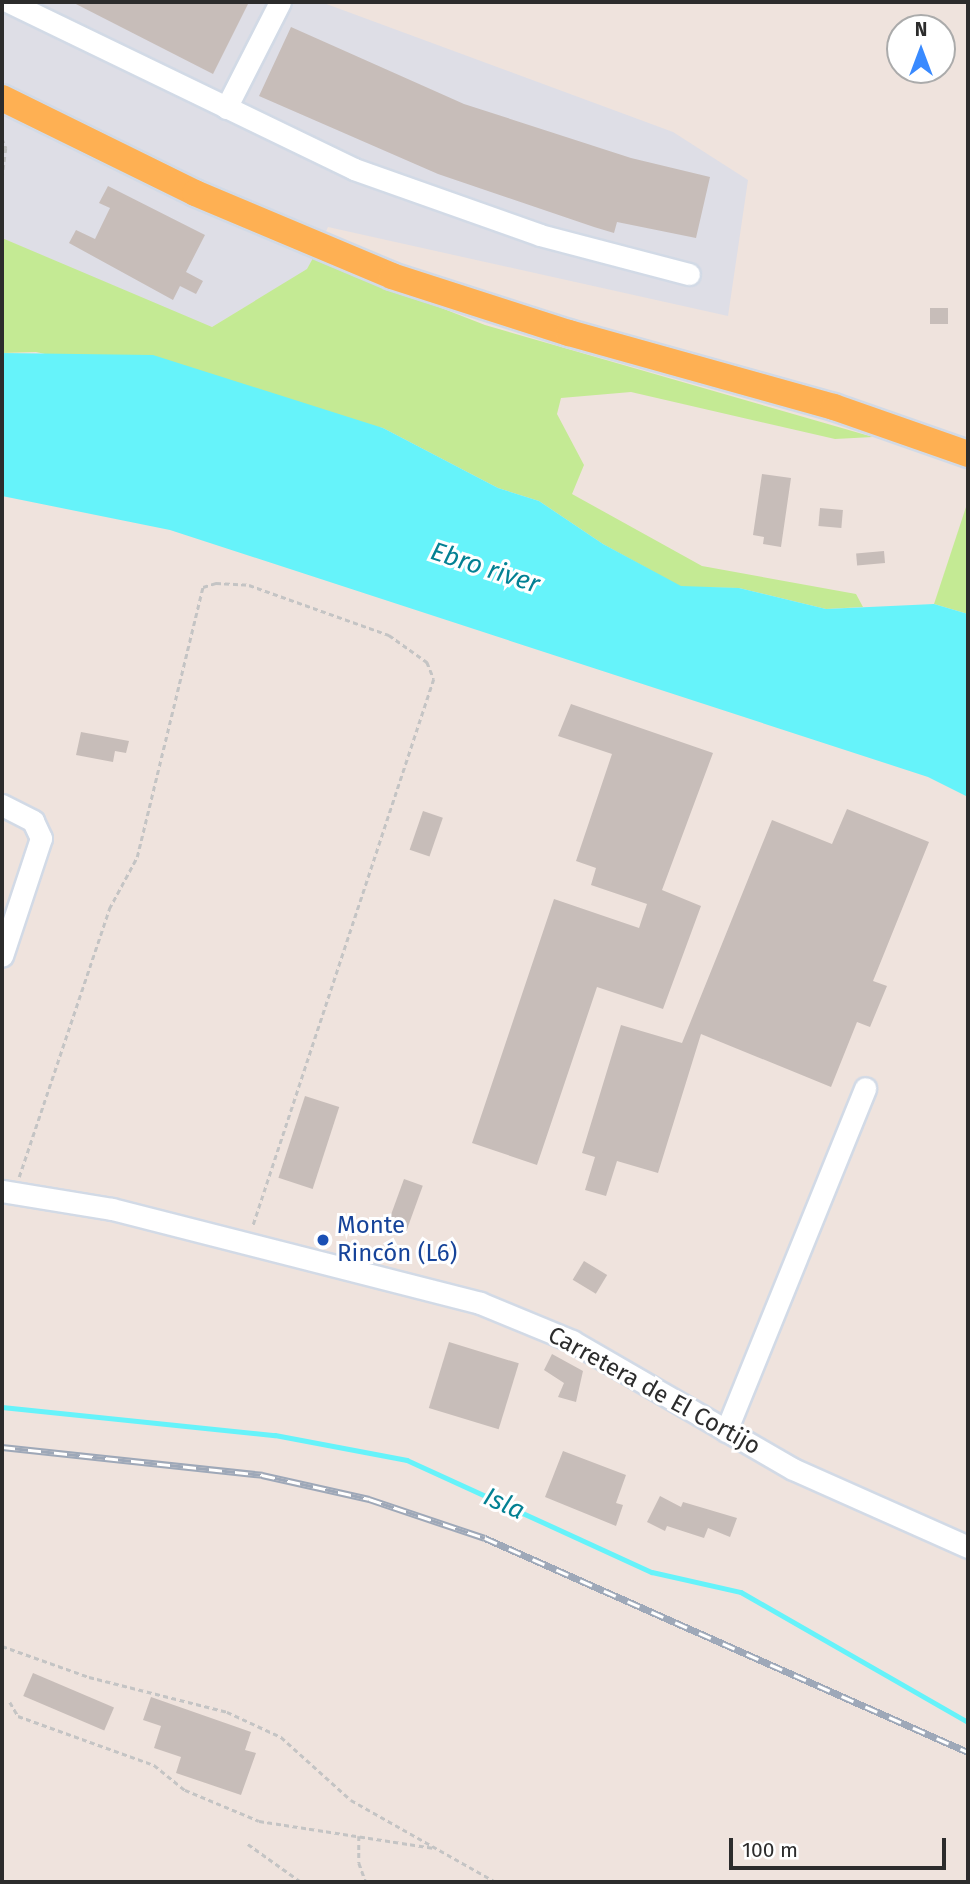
<!DOCTYPE html>
<html>
<head>
<meta charset="utf-8">
<style>
	body { margin:0 }
	#map { position:relative; width:970px; height:1884px; overflow:hidden; background:#efe3dd; font-family:"Fira Sans",sans-serif }
	div>[style] { position:absolute }
	.industrial>* { inset:0; background:#dedee6 }
	.green>* { inset:0; background:#c4ea94 }
	.water>* { inset:0; background:#66f3fa }
	.stream>* { height:4.5px; margin:-2.25px; padding:0 2.25px; transform-origin:2.25px; border-radius:2.25px; background:#66f3fa }
	.building>* { inset:0; background:#c7bdb9; transform-origin:0 0 }
	.path>* { height:2.5px; margin-top:-1.25px; transform-origin:0; background:repeating-linear-gradient(90deg,#c4c4c4 0 5px,transparent 0 8.5px) }
	.roads { filter:drop-shadow(2px 0 #d2dae6) drop-shadow(-2px 0 #d2dae6) drop-shadow(0 2px #d2dae6) drop-shadow(0 -2px #d2dae6) }
	.minor>* { height:21px; margin:-10.5px; padding:0 10.5px; transform-origin:10.5px; border-radius:10.5px; background:#fff }
	.major>* { height:26px; margin:-13px; padding:0 13px; transform-origin:13px; border-radius:13px; background:#feb053 }
	.rail>* { height:7px; margin-top:-3.5px; transform-origin:0; background:repeating-linear-gradient(90deg,#fff 0 13px,#9ea8b8 0 26px); box-sizing:border-box; border-block:2px solid #9ea8b8 }
	.dots>* { width:19px; height:19px; translate:-50% -50%; box-sizing:border-box; border:4px solid #fff; border-radius:50% }
	span { translate:-50% -50%; white-space:nowrap; text-align:center; line-height:1.15; -webkit-text-stroke:6px #fff; paint-order:stroke }
	.transit-label { font-size:24px; color:#164399 }
	.left { translate:0 -50%; text-align:left }
	.street-label { font-size:24px; color:#2c2c2c }
	.water-label { font-size:26px; color:#038193; font-style:italic }
	.frame { position:absolute; inset:0; border:4px solid #2c2c2c; pointer-events:none }
	.north { position:absolute; left:886px; top:14px; width:70px; height:70px; box-sizing:border-box; background:#fff; border:2px solid #ababab; border-radius:50%; rotate:0deg; font-size:19px; font-weight:700; line-height:28px; text-align:center; color:#2c2c2c }
	.north::after { content:''; display:block; margin:auto; width:24px; height:32px; background:#398aff; clip-path:polygon(50% 0,100% 100%,50% 72%,0 100%) }
	.scale { position:absolute; left:729px; top:1838px; width:217px; height:32px; box-sizing:border-box; border:4px solid #2c2c2c; border-top:0; padding-left:9px; font-size:21px; line-height:24px; white-space:nowrap; color:#2c2c2c; -webkit-text-stroke:5px #fff; paint-order:stroke }
</style>
</head>
<body>
<div id="map">
	<div class="industrial">
		<div style="clip-path:polygon(2px 2px,321px 2px,673px 132px,748px 180px,728px 316px,328px 227px,308px 269px,212px 327px,164px 310px,2px 238px)"></div>
	</div>
	<div class="green">
		<div style="clip-path:polygon(2px 238px,212px 327px,307px 269px,313px 258px,485px 325px,873px 437px,835px 439px,631px 392px,561px 398px,557px 414px,584px 465px,572px 494px,702px 566px,856px 594px,863px 607px,826px 609px,739px 588px,681px 587px,603px 544px,539px 501px,498px 488px,383px 428px,36px 352px,2px 353px)"></div>
		<div style="clip-path:polygon(968px 501px,968px 614px,934px 604px)"></div>
	</div>
	<div class="water">
		<div style="clip-path:polygon(2px 353px,153px 355px,383px 428px,498px 488px,539px 501px,603px 544px,681px 586px,739px 588px,826px 609px,934px 604px,968px 614px,968px 797px,928px 777px,170px 530px,2px 496px)"></div>
	</div>
	<div class="stream">
		<div style="left:2px;top:1407px;width:274px;rotate:5.9deg"></div>
		<div style="left:275px;top:1435px;width:134px;rotate:10.7deg"></div>
		<div style="left:407px;top:1460px;width:269px;rotate:24.6deg"></div>
		<div style="left:652px;top:1572px;width:91px;rotate:12.7deg"></div>
		<div style="left:741px;top:1592px;width:262px;rotate:29.8deg"></div>
	</div>
	<div class="building">
		<div style="clip-path:polygon(72px 2px,249px 2px,213px 74px)"></div>
		<div style="clip-path:polygon(291px 27px,464px 104px,631px 158px,710px 177px,696px 238px,617px 222px,614px 233px,594px 227px,438px 174px,259px 96px)"></div>
		<div style="clip-path:polygon(108px 186px,205px 235px,186px 272px,203px 281px,196px 294px,180px 286px,173px 300px,69px 243px,76px 230px,95px 239px,110px 208px,99px 203px)"></div>
		<div style="left:930px;top:308px;width:18px;height:16px"></div>
		<div style="clip-path:polygon(762px 474px,791px 478px,781px 547px,763px 544px,764px 537px,753px 535px)"></div>
		<div style="left:820px;top:508px;width:23px;height:18px;rotate:5deg"></div>
		<div style="left:884px;top:551px;width:12px;height:28px;rotate:85deg"></div>
		<div style="clip-path:polygon(571px 704px,713px 753px,662px 890px,701px 906px,663px 1009px,597px 987px,537px 1165px,472px 1143px,554px 899px,639px 928px,647px 904px,591px 885px,596px 868px,576px 861px,612px 754px,558px 736px)"></div>
		<div style="clip-path:polygon(81px 732px,129px 741px,126px 753px,115px 751px,113px 762px,76px 755px)"></div>
		<div style="clip-path:polygon(847px 809px,929px 842px,873px 981px,887px 986px,870px 1027px,857px 1022px,831px 1087px,701px 1034px,658px 1173px,617px 1161px,606px 1196px,585px 1190px,595px 1157px,582px 1153px,621px 1025px,682px 1043px,772px 820px,832px 844px)"></div>
		<div style="left:423px;top:811px;width:21px;height:41px;rotate:19deg"></div>
		<div style="left:305px;top:1096px;width:36px;height:86px;rotate:18deg"></div>
		<div style="left:404px;top:1179px;width:20px;height:49px;rotate:20deg"></div>
		<div style="left:584px;top:1261px;width:27px;height:22px;rotate:31deg"></div>
		<div style="left:449px;top:1342px;width:73px;height:69px;rotate:17deg"></div>
		<div style="clip-path:polygon(552px 1354px,583px 1371px,576px 1402px,558px 1397px,564px 1383px,544px 1370px)"></div>
		<div style="clip-path:polygon(563px 1451px,626px 1475px,616px 1503px,623px 1505px,616px 1526px,545px 1497px)"></div>
		<div style="clip-path:polygon(660px 1496px,681px 1507px,683px 1502px,737px 1518px,730px 1537px,708px 1528px,704px 1538px,667px 1526px,665px 1531px,647px 1522px)"></div>
		<div style="left:33px;top:1673px;width:88px;height:25px;rotate:23deg"></div>
		<div style="clip-path:polygon(151px 1697px,251px 1732px,245px 1750px,256px 1753px,241px 1795px,176px 1773px,181px 1757px,154px 1748px,161px 1726px,143px 1720px)"></div>
	</div>
	<div class="path">
		<div style="left:2px;top:138px;width:11px;rotate:68deg"></div>
		<div style="left:6px;top:148px;width:32px;rotate:97deg"></div>
		<div style="left:19px;top:1177px;width:283px;rotate:-71.4deg"></div>
		<div style="left:109px;top:909px;width:59px;rotate:-61.7deg"></div>
		<div style="left:137px;top:857px;width:278px;rotate:-76.3deg"></div>
		<div style="left:203px;top:587px;width:14px;rotate:-17deg"></div>
		<div style="left:216px;top:583px;width:33px;rotate:3deg"></div>
		<div style="left:249px;top:585px;width:149px;rotate:19.7deg"></div>
		<div style="left:389px;top:635px;width:47px;rotate:35.4deg"></div>
		<div style="left:427px;top:662px;width:18px;rotate:68deg"></div>
		<div style="left:434px;top:679px;width:576px;rotate:108.31deg"></div>
		<div style="left:2px;top:1646px;width:92px;rotate:19.6deg"></div>
		<div style="left:89px;top:1677px;width:142px;rotate:14.2deg"></div>
		<div style="left:227px;top:1712px;width:60px;rotate:24.8deg"></div>
		<div style="left:281px;top:1737px;width:94px;rotate:42deg"></div>
		<div style="left:351px;top:1800px;width:167px;rotate:29.5deg"></div>
		<div style="left:10px;top:1702px;width:16px;rotate:60deg"></div>
		<div style="left:18px;top:1716px;width:145px;rotate:19.8deg"></div>
		<div style="left:154px;top:1765px;width:40px;rotate:39deg"></div>
		<div style="left:185px;top:1790px;width:80px;rotate:22.7deg"></div>
		<div style="left:259px;top:1821px;width:177px;rotate:8.8deg"></div>
		<div style="left:359px;top:1836px;width:27px;rotate:90deg"></div>
		<div style="left:359px;top:1863px;width:20px;rotate:70deg"></div>
		<div style="left:248px;top:1844px;width:65px;rotate:35.6deg"></div>
	</div>
	<div class="roads">
		<div class="minor">
			<div style="left:9px;top:2px;width:383px;rotate:25.8deg"></div>
			<div style="left:354px;top:169px;width:197px;rotate:19.5deg"></div>
			<div style="left:540px;top:235px;width:154px;rotate:14.7deg"></div>
			<div style="left:226px;top:108px;width:119px;rotate:-63deg"></div>
			<div style="left:2px;top:805px;width:35px;rotate:27deg"></div>
			<div style="left:33px;top:821px;width:19px;rotate:65deg"></div>
			<div style="left:41px;top:838px;width:124px;rotate:108.3deg"></div>
			<div style="left:2px;top:1191px;width:111px;rotate:9.3deg"></div>
			<div style="left:112px;top:1209px;width:380px;rotate:14.3deg"></div>
			<div style="left:480px;top:1303px;width:100px;rotate:22.4deg"></div>
			<div style="left:572px;top:1341px;width:255px;rotate:30.1deg"></div>
			<div style="left:793px;top:1469px;width:192px;rotate:24deg"></div>
			<div style="left:726px;top:1431px;width:370px;rotate:-67.9deg"></div>
		</div>
		<div class="major">
			<div style="left:2px;top:98px;width:215px;rotate:26.2deg"></div>
			<div style="left:195px;top:193px;width:214px;rotate:22.8deg"></div>
			<div style="left:392px;top:276px;width:186px;rotate:17.9deg"></div>
			<div style="left:569px;top:333px;width:275px;rotate:15.6deg"></div>
			<div style="left:834px;top:407px;width:142px;rotate:19.3deg"></div>
		</div>
	</div>
	<div class="rail">
		<div style="left:2px;top:1447px;width:262px;rotate:6.1deg"></div>
		<div style="left:262px;top:1475px;width:110px;rotate:12.6deg"></div>
		<div style="left:369px;top:1499px;width:122px;rotate:18.6deg"></div>
		<div style="left:485px;top:1538px;width:528px;rotate:23.9deg"></div>
	</div>
	<div class="dots">
		<div style="left:323px;top:1240px;background:#1a4fb4"></div>
	</div>
	<div class="transit-label">
		<span class="left" style="left:337px;top:1240px">Monte<br>Rincón (L6)</span>
	</div>
	<div class="street-label">
		<span style="left:654px;top:1391px;rotate:29deg">Carretera de El Cortijo</span>
	</div>
	<div class="water-label">
		<span style="left:485px;top:568px;rotate:18deg">Ebro river</span>
		<span style="left:504px;top:1504px;rotate:24deg">Isla</span>
	</div>
	<div class="frame"></div>
	<div class="north">N</div>
	<div class="scale">100 m</div>
</div>
</body>
</html>
